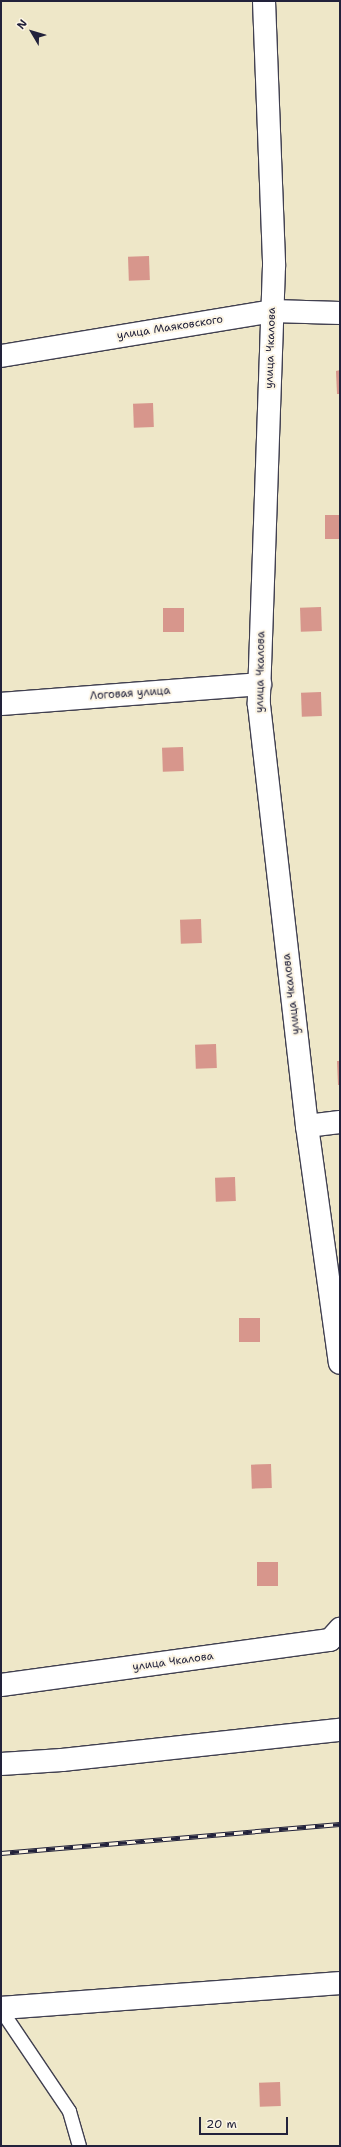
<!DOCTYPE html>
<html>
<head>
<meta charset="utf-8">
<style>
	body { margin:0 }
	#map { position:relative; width:341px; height:2147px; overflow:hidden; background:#eee7c8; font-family:"Shantell Sans",sans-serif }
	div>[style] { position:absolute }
	.building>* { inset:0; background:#d7968c; transform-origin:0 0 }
	.roads { filter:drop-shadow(1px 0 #414050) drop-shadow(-1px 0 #414050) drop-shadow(0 1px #414050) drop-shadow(0 -1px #414050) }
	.lane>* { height:13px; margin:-6.5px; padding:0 6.5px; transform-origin:6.5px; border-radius:6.5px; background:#fff }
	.street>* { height:22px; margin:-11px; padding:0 11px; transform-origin:11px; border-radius:11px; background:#fff }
	.secondary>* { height:22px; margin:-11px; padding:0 11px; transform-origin:11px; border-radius:11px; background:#fff }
	.rail>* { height:4.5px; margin-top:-2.25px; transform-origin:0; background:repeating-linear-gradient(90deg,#fcf5e5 0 9px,#22223b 0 18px); box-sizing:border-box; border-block:1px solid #22223b }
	span { translate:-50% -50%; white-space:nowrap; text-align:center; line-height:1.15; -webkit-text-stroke:4px #fcf5e5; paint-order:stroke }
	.street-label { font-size:11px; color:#22223b }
	.frame { position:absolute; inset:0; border:2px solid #22223b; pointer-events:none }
	.north { position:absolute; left:12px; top:12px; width:40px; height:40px; -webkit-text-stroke:3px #fcf5e5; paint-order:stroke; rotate:308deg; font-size:11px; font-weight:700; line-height:16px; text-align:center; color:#22223b }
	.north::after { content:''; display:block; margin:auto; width:14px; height:18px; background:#22223b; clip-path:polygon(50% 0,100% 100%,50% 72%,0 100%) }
	.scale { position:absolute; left:199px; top:2117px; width:89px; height:18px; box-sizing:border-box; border:2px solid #22223b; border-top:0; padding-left:5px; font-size:12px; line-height:14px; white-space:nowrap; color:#22223b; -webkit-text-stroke:3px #fcf5e5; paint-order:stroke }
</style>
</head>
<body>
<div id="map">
	<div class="building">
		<div style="left:149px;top:256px;width:24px;height:21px;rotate:88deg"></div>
		<div style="clip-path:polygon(340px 370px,340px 394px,337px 394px,336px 371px)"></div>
		<div style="left:153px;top:403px;width:24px;height:20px;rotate:88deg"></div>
		<div style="left:340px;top:515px;width:24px;height:15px;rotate:90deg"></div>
		<div style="left:321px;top:607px;width:24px;height:21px;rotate:88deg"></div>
		<div style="left:184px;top:608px;width:24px;height:21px;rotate:90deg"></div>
		<div style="left:321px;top:692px;width:24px;height:20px;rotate:88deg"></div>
		<div style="left:183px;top:747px;width:24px;height:21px;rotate:88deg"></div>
		<div style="left:201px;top:919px;width:24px;height:21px;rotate:88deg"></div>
		<div style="left:216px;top:1044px;width:24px;height:21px;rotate:88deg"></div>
		<div style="clip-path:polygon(337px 1061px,340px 1061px,340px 1085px,338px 1085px)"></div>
		<div style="left:235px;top:1177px;width:24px;height:20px;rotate:88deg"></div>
		<div style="left:239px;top:1318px;width:21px;height:24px"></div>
		<div style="left:271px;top:1464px;width:24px;height:20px;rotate:88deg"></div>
		<div style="left:278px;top:1562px;width:24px;height:21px;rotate:90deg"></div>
		<div style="left:280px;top:2082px;width:24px;height:21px;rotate:88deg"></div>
	</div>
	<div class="roads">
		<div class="lane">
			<div style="left:1px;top:2010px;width:122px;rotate:56deg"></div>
			<div style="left:69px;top:2111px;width:36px;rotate:74deg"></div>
		</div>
		<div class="street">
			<div style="left:264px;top:1px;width:265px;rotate:87.8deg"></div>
			<div style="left:274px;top:266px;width:439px;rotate:92deg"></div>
			<div style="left:259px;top:705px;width:424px;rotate:83.5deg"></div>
			<div style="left:307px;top:1126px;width:239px;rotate:82.1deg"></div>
			<div style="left:1px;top:356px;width:275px;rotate:-9.4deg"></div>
			<div style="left:272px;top:311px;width:68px;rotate:1.7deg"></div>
			<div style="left:1px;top:704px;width:260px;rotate:-4.4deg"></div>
			<div style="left:307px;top:1126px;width:33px;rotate:-7deg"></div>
			<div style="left:1px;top:1685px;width:332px;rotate:-7.8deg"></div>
			<div style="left:330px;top:1640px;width:15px;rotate:-48deg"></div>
			<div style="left:1px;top:2008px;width:340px;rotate:-4.2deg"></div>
		</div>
		<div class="secondary">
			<div style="left:1px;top:1764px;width:61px;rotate:-3.8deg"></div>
			<div style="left:62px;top:1760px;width:280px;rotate:-6.2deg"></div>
		</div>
	</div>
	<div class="rail">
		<div style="left:1px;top:1853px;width:340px;rotate:-4.9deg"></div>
	</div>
	<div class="street-label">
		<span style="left:170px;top:328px;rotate:-9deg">улица Маяковского</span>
		<span style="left:271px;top:348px;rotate:-88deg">улица Чкалова</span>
		<span style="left:261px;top:672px;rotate:-89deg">улица Чкалова</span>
		<span style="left:130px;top:694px;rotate:-4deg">Логовая улица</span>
		<span style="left:292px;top:994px;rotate:-97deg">улица Чкалова</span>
		<span style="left:173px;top:1662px;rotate:-8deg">улица Чкалова</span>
	</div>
	<div class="frame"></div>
	<div class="north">N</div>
	<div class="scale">20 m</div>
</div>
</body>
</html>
